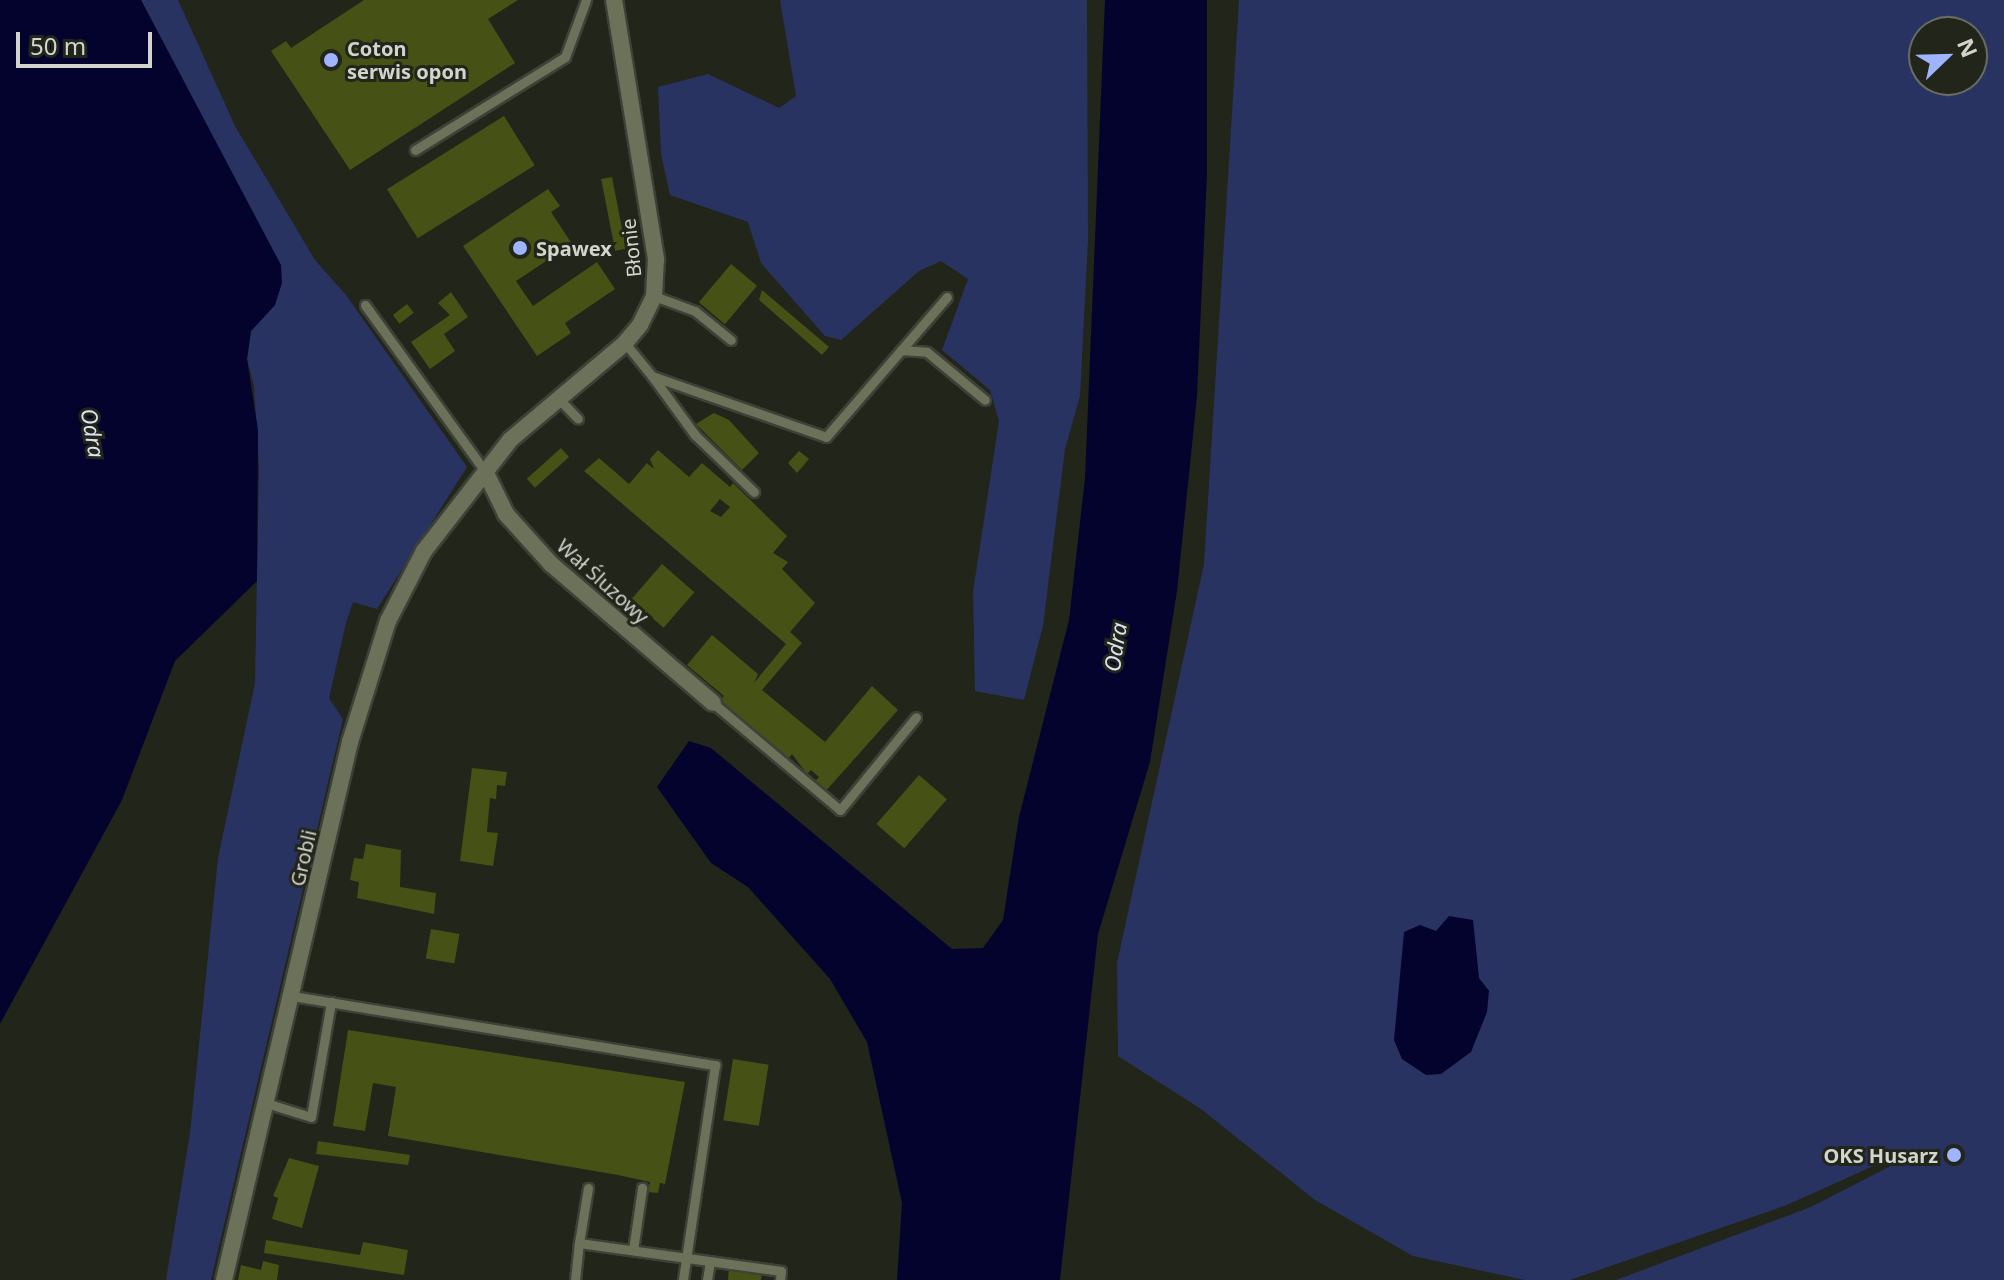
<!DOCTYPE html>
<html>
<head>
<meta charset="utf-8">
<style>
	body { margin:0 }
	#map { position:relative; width:2004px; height:1280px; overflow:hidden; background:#22251a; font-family:"Noto Sans",sans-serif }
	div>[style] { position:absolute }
	.green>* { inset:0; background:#293361 }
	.water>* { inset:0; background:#04032d }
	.building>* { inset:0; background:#465115; transform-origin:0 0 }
	.roads { filter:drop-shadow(2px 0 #3e4137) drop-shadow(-2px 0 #3e4137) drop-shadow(0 2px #3e4137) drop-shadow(0 -2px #3e4137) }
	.service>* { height:9px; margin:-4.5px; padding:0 4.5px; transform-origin:4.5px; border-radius:4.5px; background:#6c725a }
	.minor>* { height:16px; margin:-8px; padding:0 8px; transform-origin:8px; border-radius:8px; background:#6c725a }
	.dots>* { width:22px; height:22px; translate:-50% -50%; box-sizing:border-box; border:4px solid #22251a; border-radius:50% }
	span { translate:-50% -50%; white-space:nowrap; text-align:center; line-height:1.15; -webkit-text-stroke:6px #22251a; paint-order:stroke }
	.poi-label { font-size:20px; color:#d2d4cd; font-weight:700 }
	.left { translate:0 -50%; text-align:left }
	.right { translate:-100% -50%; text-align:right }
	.street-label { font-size:20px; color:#d2d4cd }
	.water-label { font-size:22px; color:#dce1f1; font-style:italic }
	.north { position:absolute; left:1908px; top:16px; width:80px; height:80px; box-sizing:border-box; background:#22251a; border:2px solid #686b62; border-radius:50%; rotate:67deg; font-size:22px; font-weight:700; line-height:32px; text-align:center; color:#d2d4cd }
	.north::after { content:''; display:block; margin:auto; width:28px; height:36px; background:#a0b3fd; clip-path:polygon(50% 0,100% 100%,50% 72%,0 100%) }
	.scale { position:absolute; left:16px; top:32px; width:136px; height:36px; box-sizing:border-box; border:4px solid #d2d4cd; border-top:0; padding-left:10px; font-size:24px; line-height:28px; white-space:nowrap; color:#d2d4cd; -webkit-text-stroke:6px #22251a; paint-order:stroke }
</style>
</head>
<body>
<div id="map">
	<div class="green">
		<div style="clip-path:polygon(141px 0,178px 0,235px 126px,315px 260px,346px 295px,467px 467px,377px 609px,353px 602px,346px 623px,329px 698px,343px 719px,211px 1280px,166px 1280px,190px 1133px,218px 858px,255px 683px,259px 466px,254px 386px,247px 359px,251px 331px,275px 305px,280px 264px)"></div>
		<div style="clip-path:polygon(780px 0,1087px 0,1088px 240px,1080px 396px,1065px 449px,1043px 626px,1024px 700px,975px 691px,973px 592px,999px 421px,990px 390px,942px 350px,968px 279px,941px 261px,919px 271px,841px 340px,825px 336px,761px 263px,748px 222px,670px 195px,661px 154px,658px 87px,708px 74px,779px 108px,796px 96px)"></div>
		<div style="clip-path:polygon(evenodd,1239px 0,2004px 0,2004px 1280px,1616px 1280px,1811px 1207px,1904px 1159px,1904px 1152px,1787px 1205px,1570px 1280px,1525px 1280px,1413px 1256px,1315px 1200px,1201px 1109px,1118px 1056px,1117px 963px,1204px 564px,1239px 0,1924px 32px,1972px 32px,1972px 80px,1924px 80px,1924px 32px)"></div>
	</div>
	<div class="water">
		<div style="clip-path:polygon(0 0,141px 0,281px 265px,282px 283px,275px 305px,251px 331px,247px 359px,258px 430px,257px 581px,175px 661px,122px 800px,0 1024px)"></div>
		<div style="clip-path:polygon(1105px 0,1207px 0,1207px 174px,1197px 396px,1177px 591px,1150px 762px,1098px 934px,1060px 1280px,897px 1280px,902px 1203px,867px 1042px,830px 979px,748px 887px,711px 863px,657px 787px,689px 741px,711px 748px,952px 949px,983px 948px,1003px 920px,1019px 817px,1069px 620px,1085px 478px)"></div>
		<div style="clip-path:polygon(1449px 916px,1473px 920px,1479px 978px,1489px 991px,1487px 1012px,1471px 1052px,1441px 1074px,1426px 1075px,1402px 1059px,1394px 1040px,1404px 932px,1420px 925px,1436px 931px)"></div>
	</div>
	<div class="building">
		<div style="clip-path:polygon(364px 0,518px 0,488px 19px,515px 63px,350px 170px,271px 51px,286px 41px,291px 48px)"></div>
		<div style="left:504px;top:116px;width:58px;height:138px;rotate:58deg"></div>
		<div style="left:612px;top:177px;width:73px;height:11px;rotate:79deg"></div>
		<div style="clip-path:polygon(548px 189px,560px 206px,551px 212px,572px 244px,516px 281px,533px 306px,597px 262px,615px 289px,565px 323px,571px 333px,537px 356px,463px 246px)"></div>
		<div style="left:731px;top:264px;width:34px;height:50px;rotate:40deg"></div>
		<div style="clip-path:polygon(762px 290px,829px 347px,822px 355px,759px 300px)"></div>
		<div style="clip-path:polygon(451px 292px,468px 317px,444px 334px,455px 351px,430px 369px,411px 342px,450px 315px,438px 303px)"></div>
		<div style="left:407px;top:304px;width:11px;height:18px;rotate:52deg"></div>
		<div style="clip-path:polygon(714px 413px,729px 420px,759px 453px,742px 470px,696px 424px)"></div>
		<div style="left:561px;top:448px;width:12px;height:46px;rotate:48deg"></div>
		<div style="clip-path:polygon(evenodd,658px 450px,689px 477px,702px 463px,730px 487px,733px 483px,787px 536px,773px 553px,788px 562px,782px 569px,815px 603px,790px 632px,802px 643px,762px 690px,825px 742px,872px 686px,898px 710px,824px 793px,813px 784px,819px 777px,811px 770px,807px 774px,792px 754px,788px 759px,720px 701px,724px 696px,687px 665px,712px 635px,758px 674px,754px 683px,786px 644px,584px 471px,599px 458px,629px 484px,647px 463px,654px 469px,650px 459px,658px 450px,720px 499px,730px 507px,721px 517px,710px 511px,720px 499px)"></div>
		<div style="clip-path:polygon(799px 451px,809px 459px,797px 473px,788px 463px)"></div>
		<div style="left:662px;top:564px;width:43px;height:47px;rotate:41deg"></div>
		<div style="clip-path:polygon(472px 768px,507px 772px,505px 786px,497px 785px,496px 799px,490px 798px,487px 832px,498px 833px,493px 866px,460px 861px)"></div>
		<div style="left:919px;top:775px;width:37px;height:65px;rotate:41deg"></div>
		<div style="clip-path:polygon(366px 844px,401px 850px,400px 887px,436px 893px,434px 914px,357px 898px,359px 882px,350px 880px,354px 858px,363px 859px)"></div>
		<div style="left:431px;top:929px;width:29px;height:30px;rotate:10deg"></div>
		<div style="clip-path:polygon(348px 1030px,685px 1082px,665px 1184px,660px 1183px,658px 1193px,648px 1192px,650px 1182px,618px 1175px,388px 1136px,396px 1087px,373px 1083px,365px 1131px,333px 1126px)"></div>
		<div style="left:733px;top:1059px;width:36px;height:62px;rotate:9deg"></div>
		<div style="clip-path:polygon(318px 1141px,410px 1155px,408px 1165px,316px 1154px)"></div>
		<div style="clip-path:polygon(289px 1158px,319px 1166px,302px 1228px,272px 1219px,278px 1198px,273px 1196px)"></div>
		<div style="clip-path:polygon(266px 1240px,360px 1255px,363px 1242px,408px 1250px,404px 1275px,264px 1253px)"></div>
		<div style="clip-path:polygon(263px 1261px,279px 1265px,277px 1280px,238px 1280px,241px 1265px,261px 1270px)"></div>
		<div style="clip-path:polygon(729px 1267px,762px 1272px,761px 1280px,728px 1280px)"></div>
	</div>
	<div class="roads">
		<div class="service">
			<div style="left:415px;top:150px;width:176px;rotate:-31.8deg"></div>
			<div style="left:565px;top:57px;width:61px;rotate:-69.8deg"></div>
			<div style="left:654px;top:296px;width:44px;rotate:20.1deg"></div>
			<div style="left:695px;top:311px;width:46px;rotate:38.9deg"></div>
			<div style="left:365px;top:305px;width:207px;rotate:54.2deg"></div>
			<div style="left:625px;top:343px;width:43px;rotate:50.7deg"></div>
			<div style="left:652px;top:376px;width:184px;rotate:19.3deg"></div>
			<div style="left:826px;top:437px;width:185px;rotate:-49.2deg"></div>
			<div style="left:901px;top:350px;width:26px;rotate:4deg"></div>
			<div style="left:927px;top:352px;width:75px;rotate:39.6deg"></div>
			<div style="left:652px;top:376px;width:73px;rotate:53.9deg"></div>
			<div style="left:695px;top:435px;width:82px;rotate:44deg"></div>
			<div style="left:557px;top:397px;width:30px;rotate:46deg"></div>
			<div style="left:713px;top:703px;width:166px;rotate:40.1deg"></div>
			<div style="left:840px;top:810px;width:120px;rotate:-50.7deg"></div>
			<div style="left:292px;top:996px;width:429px;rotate:9.3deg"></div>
			<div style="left:715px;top:1065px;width:217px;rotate:98.5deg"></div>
			<div style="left:266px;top:1103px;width:47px;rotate:17.3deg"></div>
			<div style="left:311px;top:1117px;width:117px;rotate:-80.1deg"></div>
			<div style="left:588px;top:1188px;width:56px;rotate:99.3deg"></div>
			<div style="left:579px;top:1243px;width:204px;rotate:7.9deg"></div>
			<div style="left:781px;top:1271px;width:9px;rotate:96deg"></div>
			<div style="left:633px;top:1250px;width:63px;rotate:-81.7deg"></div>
			<div style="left:575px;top:1280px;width:37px;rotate:-84deg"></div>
			<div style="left:707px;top:1280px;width:19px;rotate:-81deg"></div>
		</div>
		<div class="minor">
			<div style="left:486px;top:473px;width:46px;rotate:64deg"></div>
			<div style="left:506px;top:514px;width:67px;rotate:48deg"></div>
			<div style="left:551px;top:564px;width:213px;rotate:40.6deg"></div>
			<div style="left:224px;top:1280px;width:553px;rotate:-76.82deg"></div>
			<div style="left:350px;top:742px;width:127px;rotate:-72.6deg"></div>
			<div style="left:388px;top:621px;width:79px;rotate:-62.8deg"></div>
			<div style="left:424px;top:551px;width:140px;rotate:-52.2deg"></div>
			<div style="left:510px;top:440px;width:150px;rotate:-40.1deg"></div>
			<div style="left:625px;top:343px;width:23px;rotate:-50deg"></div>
			<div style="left:640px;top:325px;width:32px;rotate:-64deg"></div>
			<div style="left:654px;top:296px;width:37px;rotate:-87deg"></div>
			<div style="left:656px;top:259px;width:262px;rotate:-99.2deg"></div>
		</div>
	</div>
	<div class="dots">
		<div style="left:331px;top:60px;background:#a0b3fd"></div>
		<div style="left:520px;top:248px;background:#a0b3fd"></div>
		<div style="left:1954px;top:1155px;background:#a0b3fd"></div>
	</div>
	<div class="poi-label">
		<span class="left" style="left:347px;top:60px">Coton<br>serwis opon</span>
		<span class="left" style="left:536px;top:248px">Spawex</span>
		<span class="right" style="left:1938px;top:1155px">OKS Husarz</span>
	</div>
	<div class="street-label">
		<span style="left:631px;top:248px;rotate:-96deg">Błonie</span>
		<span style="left:603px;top:581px;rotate:42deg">Wał Śluzowy</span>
		<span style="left:303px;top:858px;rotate:-77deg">Grobli</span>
	</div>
	<div class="water-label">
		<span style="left:93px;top:433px;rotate:80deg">Odra</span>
		<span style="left:1115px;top:647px;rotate:-81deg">Odra</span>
	</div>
	<div class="north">N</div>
	<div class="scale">50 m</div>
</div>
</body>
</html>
